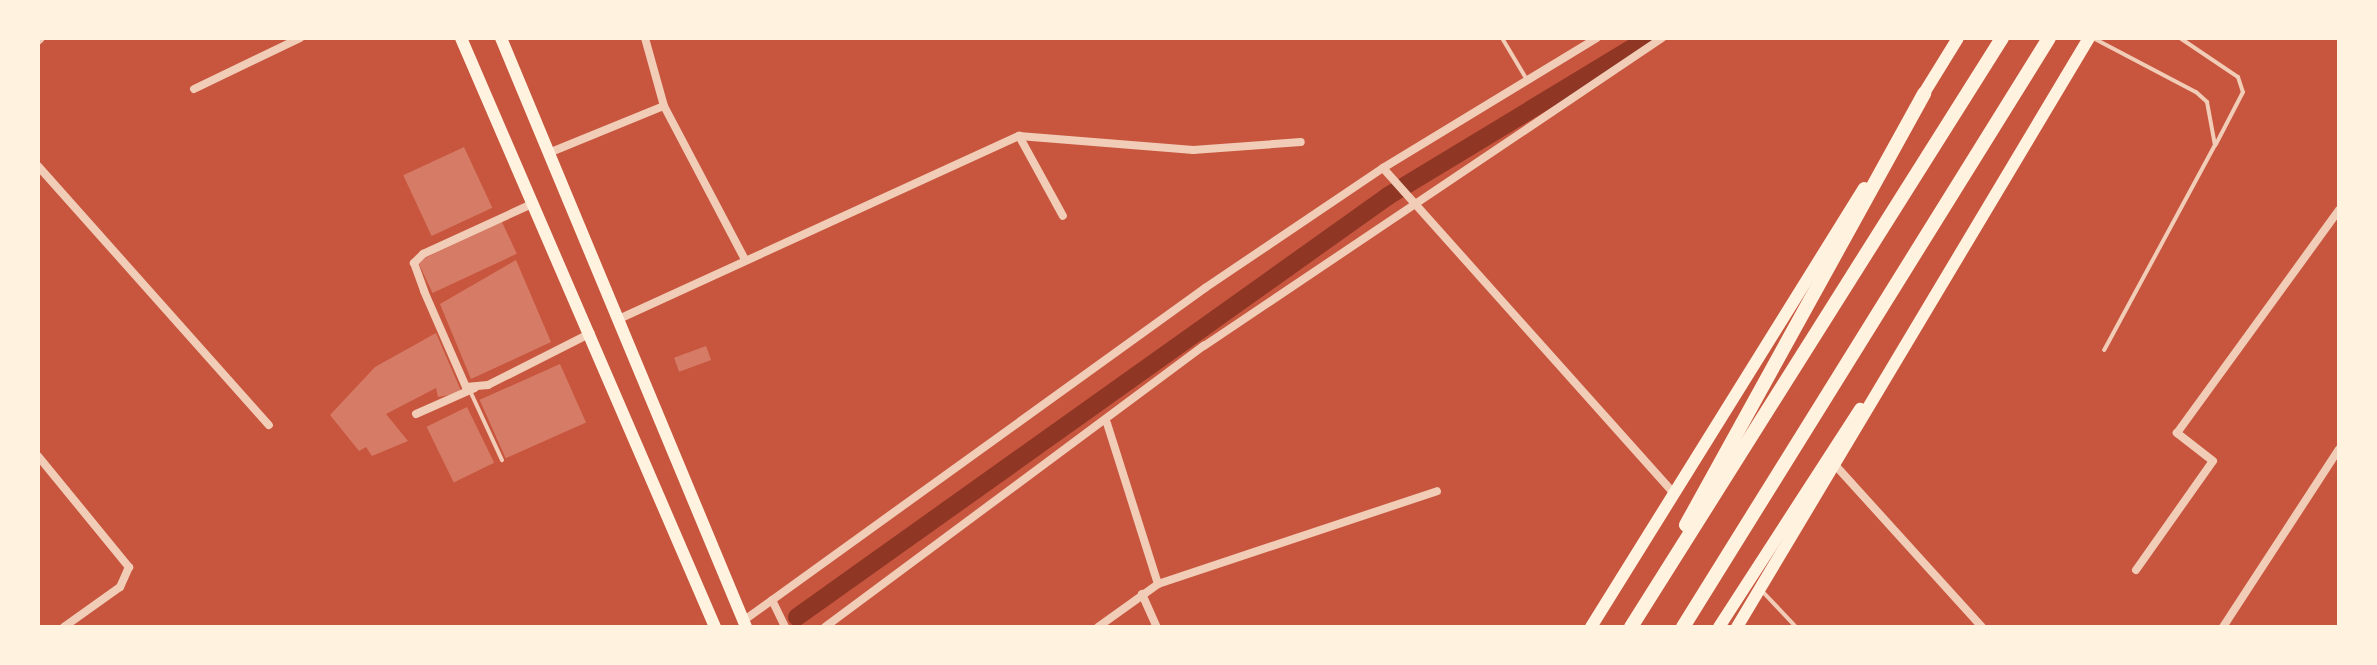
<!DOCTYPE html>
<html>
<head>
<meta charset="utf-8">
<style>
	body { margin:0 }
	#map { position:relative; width:2377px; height:665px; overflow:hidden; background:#c8553d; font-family:Ubuntu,sans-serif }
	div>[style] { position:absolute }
	.canal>* { height:18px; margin:-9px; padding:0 9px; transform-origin:9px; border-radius:9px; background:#8f3625 }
	.building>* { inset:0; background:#d67c66; transform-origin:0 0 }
	.service>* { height:4px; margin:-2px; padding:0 2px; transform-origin:2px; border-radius:2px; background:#f1ccb7 }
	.minor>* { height:8px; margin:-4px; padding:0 4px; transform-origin:4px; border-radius:4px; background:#f1ccb7 }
	.secondary>* { height:12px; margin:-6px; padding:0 6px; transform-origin:6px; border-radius:6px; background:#fff3e0 }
	.trunk>* { height:14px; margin:-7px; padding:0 7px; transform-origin:7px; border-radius:7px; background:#fff3e0 }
	span { translate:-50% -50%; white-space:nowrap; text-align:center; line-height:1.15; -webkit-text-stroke:8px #fff3e0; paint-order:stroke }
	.frame { position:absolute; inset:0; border:40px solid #fff3e0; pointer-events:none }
</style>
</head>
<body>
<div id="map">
	<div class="canal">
		<div style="left:797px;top:617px;width:726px;rotate:-35.46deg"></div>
		<div style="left:1388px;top:196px;width:305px;rotate:-31.2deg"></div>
	</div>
	<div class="building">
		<div style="left:464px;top:147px;width:67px;height:67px;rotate:65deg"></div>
		<div style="left:502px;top:222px;width:35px;height:93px;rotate:65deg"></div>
		<div style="clip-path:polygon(516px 260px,551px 342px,471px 379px,440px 304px)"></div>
		<div style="clip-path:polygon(436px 333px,462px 393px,438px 397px,436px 388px,386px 414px,408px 441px,372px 456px,366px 447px,359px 451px,330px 415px,375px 367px)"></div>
		<div style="left:706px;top:346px;width:15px;height:34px;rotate:70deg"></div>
		<div style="left:560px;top:364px;width:64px;height:88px;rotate:66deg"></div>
		<div style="left:467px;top:407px;width:62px;height:45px;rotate:64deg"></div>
	</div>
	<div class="service">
		<div style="left:1502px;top:38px;width:49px;rotate:59.2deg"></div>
		<div style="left:2093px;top:38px;width:116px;rotate:27.7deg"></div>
		<div style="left:2196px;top:92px;width:15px;rotate:42deg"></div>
		<div style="left:2207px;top:102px;width:44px;rotate:79.5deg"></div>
		<div style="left:2215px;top:145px;width:233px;rotate:118.4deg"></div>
		<div style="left:2180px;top:38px;width:70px;rotate:33.9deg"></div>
		<div style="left:2238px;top:77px;width:16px;rotate:72deg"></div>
		<div style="left:2243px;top:92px;width:59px;rotate:117.4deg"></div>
		<div style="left:471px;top:393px;width:74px;rotate:65.2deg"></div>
		<div style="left:1762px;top:591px;width:50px;rotate:46.6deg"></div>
	</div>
	<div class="minor">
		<div style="left:645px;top:38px;width:71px;rotate:74.4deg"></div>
		<div style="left:664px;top:106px;width:172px;rotate:62.2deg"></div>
		<div style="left:38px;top:41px;width:4px;rotate:-45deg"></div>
		<div style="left:194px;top:89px;width:118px;rotate:-25.7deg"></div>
		<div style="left:1019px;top:136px;width:91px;rotate:61.2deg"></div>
		<div style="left:551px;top:152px;width:122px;rotate:-22.2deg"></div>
		<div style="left:38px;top:166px;width:347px;rotate:48.3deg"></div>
		<div style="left:1383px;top:168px;width:437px;rotate:48.2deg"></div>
		<div style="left:534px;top:203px;width:122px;rotate:155.3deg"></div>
		<div style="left:423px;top:254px;width:13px;rotate:135deg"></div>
		<div style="left:414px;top:263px;width:30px;rotate:70deg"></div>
		<div style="left:424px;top:291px;width:105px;rotate:66.4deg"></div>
		<div style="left:466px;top:387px;width:22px;rotate:-5deg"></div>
		<div style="left:488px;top:385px;width:115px;rotate:-26.8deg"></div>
		<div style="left:621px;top:318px;width:438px;rotate:-24.6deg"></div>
		<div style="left:1019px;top:136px;width:175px;rotate:4.6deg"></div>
		<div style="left:1193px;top:150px;width:108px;rotate:-4.2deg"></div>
		<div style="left:416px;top:414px;width:64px;rotate:-23.8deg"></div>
		<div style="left:38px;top:456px;width:144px;rotate:50.7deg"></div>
		<div style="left:129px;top:567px;width:22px;rotate:114deg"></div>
		<div style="left:120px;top:587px;width:69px;rotate:144.5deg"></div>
		<div style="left:1836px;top:466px;width:217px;rotate:47.8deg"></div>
		<div style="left:2136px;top:570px;width:133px;rotate:-54.8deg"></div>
		<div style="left:2213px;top:461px;width:46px;rotate:-142.1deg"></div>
		<div style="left:2177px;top:433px;width:276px;rotate:-54deg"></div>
		<div style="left:1158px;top:584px;width:294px;rotate:-18.4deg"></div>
		<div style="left:1142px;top:594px;width:36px;rotate:66deg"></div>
		<div style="left:772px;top:600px;width:30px;rotate:64deg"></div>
		<div style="left:743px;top:621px;width:570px;rotate:-35.78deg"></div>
		<div style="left:1205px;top:288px;width:215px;rotate:-34deg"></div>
		<div style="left:1383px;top:168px;width:250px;rotate:-31.3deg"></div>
		<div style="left:825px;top:627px;width:472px;rotate:-36.6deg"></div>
		<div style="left:1204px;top:346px;width:552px;rotate:-33.92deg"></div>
		<div style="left:1098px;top:627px;width:74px;rotate:-35.6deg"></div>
		<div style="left:1158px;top:584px;width:169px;rotate:-107.6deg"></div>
		<div style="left:2223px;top:627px;width:212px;rotate:-56.9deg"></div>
	</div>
	<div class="secondary">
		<div style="left:461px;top:38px;width:641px;rotate:66.67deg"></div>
		<div style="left:501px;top:38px;width:638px;rotate:67.41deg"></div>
		<div style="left:1921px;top:98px;width:70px;rotate:-58.3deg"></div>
		<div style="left:1591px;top:627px;width:517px;rotate:-58.12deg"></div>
		<div style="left:1719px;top:627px;width:260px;rotate:-57.1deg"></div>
		<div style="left:1737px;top:627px;width:686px;rotate:-59.14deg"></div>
	</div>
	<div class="trunk">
		<div style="left:1686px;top:525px;width:493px;rotate:-61.1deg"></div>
		<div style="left:1631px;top:627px;width:696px;rotate:-57.79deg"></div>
		<div style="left:1683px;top:627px;width:693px;rotate:-58.14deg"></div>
	</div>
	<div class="frame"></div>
</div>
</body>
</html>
